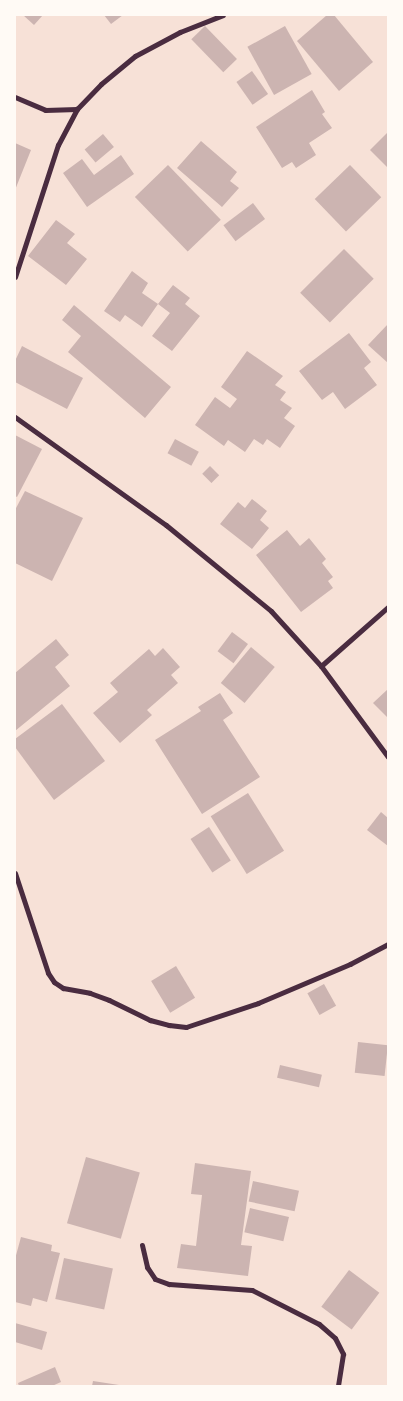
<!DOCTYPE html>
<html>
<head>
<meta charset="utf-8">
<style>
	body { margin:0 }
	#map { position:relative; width:403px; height:1401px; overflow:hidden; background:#f7e1d7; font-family:Helvetica,sans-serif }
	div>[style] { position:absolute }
	.building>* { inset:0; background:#ccb4b1; transform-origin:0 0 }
	.minor>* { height:5px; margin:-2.5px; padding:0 2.5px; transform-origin:2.5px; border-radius:2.5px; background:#4a2c40 }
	span { translate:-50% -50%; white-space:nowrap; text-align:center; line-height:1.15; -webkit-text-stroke:4.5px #fffaf5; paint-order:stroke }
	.frame { position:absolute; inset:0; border:16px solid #fffaf5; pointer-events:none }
</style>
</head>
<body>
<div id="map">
	<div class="building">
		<div style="clip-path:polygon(23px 15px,43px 15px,34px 25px)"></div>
		<div style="clip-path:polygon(104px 15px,123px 15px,111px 24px)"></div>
		<div style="clip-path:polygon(327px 15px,334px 15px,373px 62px,339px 91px,297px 41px)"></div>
		<div style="left:205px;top:26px;width:46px;height:19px;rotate:46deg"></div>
		<div style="left:285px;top:26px;width:55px;height:43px;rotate:61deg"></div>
		<div style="left:252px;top:71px;width:28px;height:19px;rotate:55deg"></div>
		<div style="clip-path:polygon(312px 90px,325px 112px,322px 114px,332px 128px,309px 143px,316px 155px,296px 168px,292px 162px,282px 168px,256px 127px)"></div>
		<div style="clip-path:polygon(388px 132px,388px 168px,370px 150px)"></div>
		<div style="left:103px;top:134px;width:17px;height:24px;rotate:50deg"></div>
		<div style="clip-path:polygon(201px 141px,237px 172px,230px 181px,239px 188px,222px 207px,177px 168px)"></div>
		<div style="clip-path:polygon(15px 143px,31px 150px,15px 190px)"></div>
		<div style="clip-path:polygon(121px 155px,134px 174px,87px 207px,63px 173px,82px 159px,94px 175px)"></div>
		<div style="left:168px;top:165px;width:76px;height:46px;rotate:46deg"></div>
		<div style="left:350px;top:165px;width:45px;height:49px;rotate:46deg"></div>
		<div style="left:253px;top:203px;width:20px;height:37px;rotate:53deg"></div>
		<div style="clip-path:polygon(56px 220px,75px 234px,67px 243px,87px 259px,66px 285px,28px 256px)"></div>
		<div style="left:344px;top:249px;width:42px;height:62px;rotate:45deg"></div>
		<div style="clip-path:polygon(132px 271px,148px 283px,142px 293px,158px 304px,142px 327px,125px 315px,120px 322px,104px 311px)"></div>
		<div style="clip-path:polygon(173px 285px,190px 298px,185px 304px,200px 316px,172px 351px,152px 336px,170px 313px,158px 304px)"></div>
		<div style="clip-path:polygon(74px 305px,171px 387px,145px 418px,68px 352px,81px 336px,62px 320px)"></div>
		<div style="clip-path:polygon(388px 324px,388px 363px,368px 345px)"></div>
		<div style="clip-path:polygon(349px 333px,371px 362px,364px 368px,377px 385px,345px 409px,333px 392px,322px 400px,299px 371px)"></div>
		<div style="clip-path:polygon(22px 346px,83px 378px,67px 409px,15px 382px,15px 361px)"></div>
		<div style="clip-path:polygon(247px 351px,283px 376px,275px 385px,286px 392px,280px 400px,292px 408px,284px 418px,295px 426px,280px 448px,267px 439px,263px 445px,254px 439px,245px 452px,228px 440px,224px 446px,195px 425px,215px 397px,230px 408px,237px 399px,221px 387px)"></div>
		<div style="clip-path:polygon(15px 435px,42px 449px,17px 497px,15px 496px)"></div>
		<div style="left:175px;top:439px;width:27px;height:16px;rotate:28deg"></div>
		<div style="left:210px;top:466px;width:13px;height:11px;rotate:45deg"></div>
		<div style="clip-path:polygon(25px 491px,83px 518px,52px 581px,15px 563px,15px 510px)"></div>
		<div style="clip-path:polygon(252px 499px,267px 511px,260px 520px,269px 528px,252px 549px,220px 524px,238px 502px,245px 508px)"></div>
		<div style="clip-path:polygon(287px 530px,300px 546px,309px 538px,326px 559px,322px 563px,333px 577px,328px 581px,333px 588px,301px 612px,256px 555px)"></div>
		<div style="left:232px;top:632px;width:20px;height:24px;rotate:37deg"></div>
		<div style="clip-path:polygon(56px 639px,69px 655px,55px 667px,70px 686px,15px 731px,15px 673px)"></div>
		<div style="left:251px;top:647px;width:31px;height:47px;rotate:40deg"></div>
		<div style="clip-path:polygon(163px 648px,180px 667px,171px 675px,178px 683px,147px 710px,152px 715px,120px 743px,93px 713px,118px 692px,110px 683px,149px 649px,155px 656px)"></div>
		<div style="clip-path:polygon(388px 689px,388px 718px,373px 703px)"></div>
		<div style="clip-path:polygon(220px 693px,233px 713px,223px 720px,260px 777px,202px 814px,155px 740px,201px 711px,198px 707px)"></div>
		<div style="clip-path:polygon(62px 704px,105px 761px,54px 800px,15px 747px,15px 739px)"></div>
		<div style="left:248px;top:793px;width:68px;height:44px;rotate:58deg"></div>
		<div style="clip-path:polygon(381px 812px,388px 818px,388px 846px,367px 830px)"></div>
		<div style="left:209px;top:827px;width:40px;height:22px;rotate:57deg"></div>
		<div style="left:176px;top:966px;width:37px;height:29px;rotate:59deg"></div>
		<div style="left:324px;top:984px;width:25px;height:19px;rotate:61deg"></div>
		<div style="left:358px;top:1042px;width:30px;height:31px;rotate:6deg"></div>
		<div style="left:280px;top:1065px;width:43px;height:13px;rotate:13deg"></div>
		<div style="left:86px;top:1157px;width:56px;height:69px;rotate:16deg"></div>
		<div style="clip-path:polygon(195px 1163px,251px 1171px,241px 1245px,252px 1246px,248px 1276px,177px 1268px,181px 1244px,196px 1246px,202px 1195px,191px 1194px)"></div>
		<div style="left:253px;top:1181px;width:47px;height:21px;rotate:12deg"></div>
		<div style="left:250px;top:1208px;width:40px;height:25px;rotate:13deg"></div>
		<div style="clip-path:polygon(21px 1237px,52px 1245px,51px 1251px,60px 1253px,47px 1302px,33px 1298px,31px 1306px,15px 1302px,15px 1259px)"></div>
		<div style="left:64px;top:1258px;width:50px;height:42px;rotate:12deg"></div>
		<div style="left:349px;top:1270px;width:38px;height:46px;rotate:37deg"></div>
		<div style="clip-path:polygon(15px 1323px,47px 1332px,42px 1350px,15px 1342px)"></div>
		<div style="clip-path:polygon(55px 1367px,61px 1382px,52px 1386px,19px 1386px,18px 1383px)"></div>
		<div style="clip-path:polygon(93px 1381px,119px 1385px,119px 1386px,92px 1386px)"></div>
	</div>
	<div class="minor">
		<div style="left:15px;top:97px;width:33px;rotate:23deg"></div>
		<div style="left:45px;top:110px;width:32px;rotate:-2deg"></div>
		<div style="left:15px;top:277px;width:139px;rotate:-72deg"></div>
		<div style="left:58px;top:145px;width:41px;rotate:-62.2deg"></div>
		<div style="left:77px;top:109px;width:35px;rotate:-46deg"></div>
		<div style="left:101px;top:84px;width:44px;rotate:-39.5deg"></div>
		<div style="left:135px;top:56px;width:51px;rotate:-28.1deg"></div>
		<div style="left:180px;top:32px;width:46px;rotate:-21.6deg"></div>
		<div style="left:15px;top:417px;width:186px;rotate:35.6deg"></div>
		<div style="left:166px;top:525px;width:136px;rotate:39.3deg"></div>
		<div style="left:271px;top:611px;width:74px;rotate:47.7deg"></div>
		<div style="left:321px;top:666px;width:113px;rotate:53.6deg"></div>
		<div style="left:321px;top:666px;width:89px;rotate:-41.4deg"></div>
		<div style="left:15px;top:873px;width:105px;rotate:71.7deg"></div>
		<div style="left:48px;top:973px;width:11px;rotate:56deg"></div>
		<div style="left:54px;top:982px;width:11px;rotate:34deg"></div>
		<div style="left:63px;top:988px;width:27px;rotate:10deg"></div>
		<div style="left:90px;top:993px;width:20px;rotate:20deg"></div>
		<div style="left:109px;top:1000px;width:46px;rotate:26deg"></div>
		<div style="left:150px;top:1020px;width:20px;rotate:15deg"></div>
		<div style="left:169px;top:1025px;width:17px;rotate:7deg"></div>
		<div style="left:186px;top:1027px;width:76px;rotate:-18.4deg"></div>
		<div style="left:258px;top:1003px;width:100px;rotate:-23deg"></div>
		<div style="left:350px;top:964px;width:43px;rotate:-27.8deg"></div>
		<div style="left:142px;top:1245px;width:23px;rotate:77deg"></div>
		<div style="left:147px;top:1267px;width:14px;rotate:56deg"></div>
		<div style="left:155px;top:1279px;width:15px;rotate:20deg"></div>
		<div style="left:169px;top:1284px;width:83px;rotate:4.1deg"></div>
		<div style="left:252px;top:1290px;width:75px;rotate:26.9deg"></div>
		<div style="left:319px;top:1324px;width:21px;rotate:41deg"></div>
		<div style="left:335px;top:1338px;width:18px;rotate:63deg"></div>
		<div style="left:343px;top:1354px;width:32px;rotate:99deg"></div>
	</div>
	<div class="frame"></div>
</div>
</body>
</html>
